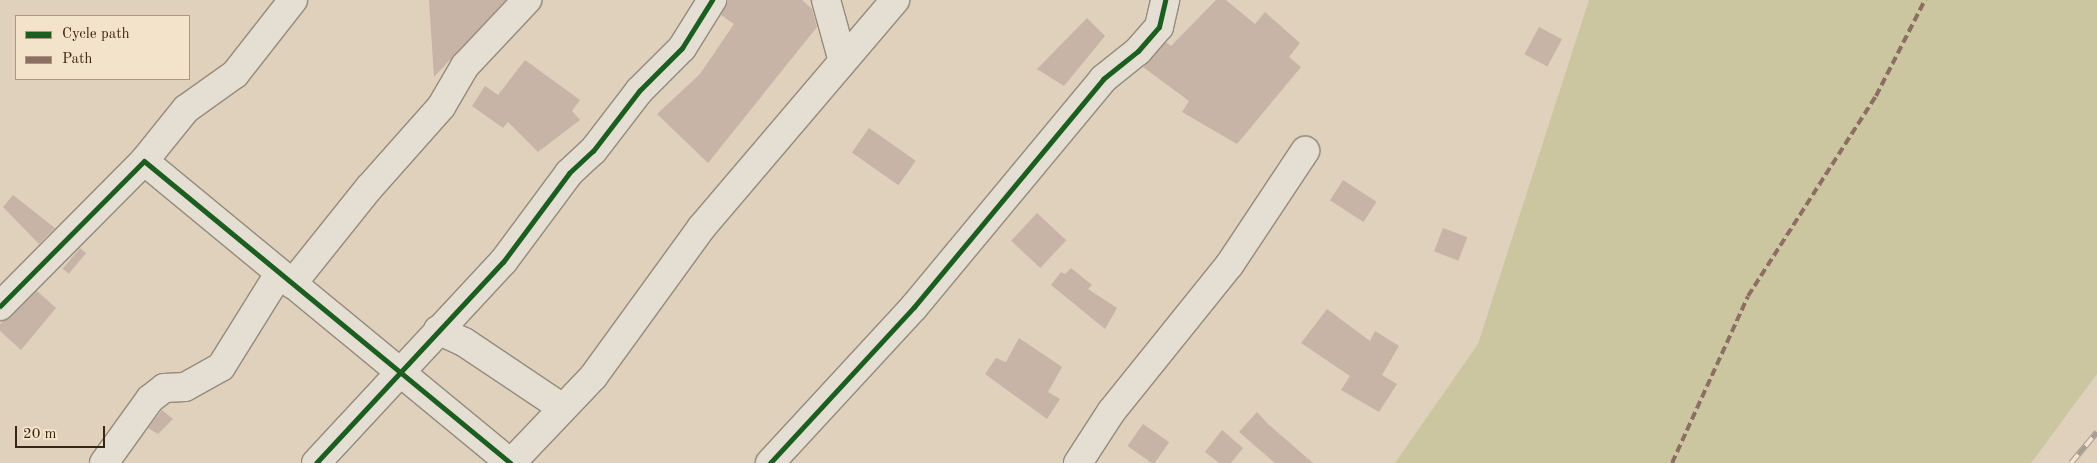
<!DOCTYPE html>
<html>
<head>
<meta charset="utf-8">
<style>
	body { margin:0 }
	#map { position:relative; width:2097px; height:463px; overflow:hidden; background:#dfd1bc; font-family:"Old Standard TT",serif }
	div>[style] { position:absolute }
	.green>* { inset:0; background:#cbc5a0 }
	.building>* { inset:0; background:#c7b4a7; transform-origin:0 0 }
	.roads { filter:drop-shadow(1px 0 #958a7c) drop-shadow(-1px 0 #958a7c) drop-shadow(0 1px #958a7c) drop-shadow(0 -1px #958a7c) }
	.minor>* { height:28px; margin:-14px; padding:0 14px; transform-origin:14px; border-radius:14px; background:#e5ded3 }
	.rail>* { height:5.5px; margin-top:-2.75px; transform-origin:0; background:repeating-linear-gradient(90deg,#f3e3ca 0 11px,#a69e94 0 22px); box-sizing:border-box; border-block:1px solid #a69e94 }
	.quiet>* { height:4px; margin-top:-2px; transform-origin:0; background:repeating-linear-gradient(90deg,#8d6e63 0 8px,transparent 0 12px) }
	.cycleway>* { height:5px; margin:-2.5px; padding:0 2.5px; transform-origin:2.5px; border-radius:2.5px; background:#1b5e20 }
	span { translate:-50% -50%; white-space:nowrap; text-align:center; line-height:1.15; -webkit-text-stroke:4px #f3e3ca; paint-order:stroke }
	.legend { position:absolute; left:15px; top:15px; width:175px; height:65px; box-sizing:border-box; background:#f3e3ca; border:1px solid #a99780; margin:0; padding:6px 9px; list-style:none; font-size:15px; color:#3a2610 }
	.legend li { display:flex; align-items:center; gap:10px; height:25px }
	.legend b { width:25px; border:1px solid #a99780 }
	.scale { position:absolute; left:15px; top:426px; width:90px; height:22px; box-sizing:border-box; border:2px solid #3a2610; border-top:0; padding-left:6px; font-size:15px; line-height:18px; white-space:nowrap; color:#3a2610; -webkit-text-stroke:4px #f3e3ca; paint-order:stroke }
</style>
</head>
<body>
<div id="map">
	<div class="green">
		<div style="clip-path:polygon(1589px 0,2097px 0,2097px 374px,2031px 463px,1395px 463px,1478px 344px)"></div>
	</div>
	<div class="building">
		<div style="clip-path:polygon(429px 0,506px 0,434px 77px)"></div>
		<div style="clip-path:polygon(728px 0,802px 0,812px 9px,817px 27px,708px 163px,657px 114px,700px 74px,734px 24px,721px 15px)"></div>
		<div style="clip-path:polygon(1216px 0,1226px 0,1255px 24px,1265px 12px,1300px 43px,1289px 57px,1301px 67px,1237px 144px,1182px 112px,1189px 101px,1143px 67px,1166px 42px,1171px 46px)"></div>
		<div style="clip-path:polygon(1087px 18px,1105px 36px,1064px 86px,1037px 69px)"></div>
		<div style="left:1539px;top:27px;width:26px;height:31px;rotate:28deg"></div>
		<div style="clip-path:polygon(525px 60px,580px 100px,572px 111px,580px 120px,538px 152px,508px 122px,503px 128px,472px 106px,485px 86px,498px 95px)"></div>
		<div style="left:869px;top:128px;width:57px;height:30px;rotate:35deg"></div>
		<div style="left:1343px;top:180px;width:40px;height:24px;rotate:33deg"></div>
		<div style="clip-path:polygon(13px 195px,55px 228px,39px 244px,3px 207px)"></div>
		<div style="left:1037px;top:213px;width:40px;height:38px;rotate:43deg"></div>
		<div style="left:1443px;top:228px;width:26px;height:25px;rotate:21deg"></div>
		<div style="left:80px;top:248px;width:8px;height:27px;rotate:40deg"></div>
		<div style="clip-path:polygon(1071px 268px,1092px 285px,1088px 289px,1117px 308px,1105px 329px,1051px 285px,1061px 272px,1065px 274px)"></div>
		<div style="clip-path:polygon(37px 291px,56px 308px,21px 350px,0 331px,0 324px)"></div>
		<div style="clip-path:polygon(1327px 309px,1370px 341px,1375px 331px,1399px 346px,1382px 375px,1397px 384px,1379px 412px,1341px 390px,1350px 376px,1301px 343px)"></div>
		<div style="clip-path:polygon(1019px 338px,1062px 367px,1048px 392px,1060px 399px,1047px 419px,985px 374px,996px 358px,1006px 362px)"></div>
		<div style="clip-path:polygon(162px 410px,173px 419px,158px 434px,148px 428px)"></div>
		<div style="clip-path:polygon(1257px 412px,1268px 424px,1313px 463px,1275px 463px,1239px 432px)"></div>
		<div style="left:1143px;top:424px;width:32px;height:27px;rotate:35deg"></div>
		<div style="clip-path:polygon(1222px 430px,1243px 448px,1231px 463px,1219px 463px,1205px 452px)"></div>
	</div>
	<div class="roads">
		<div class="minor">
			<div style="left:826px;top:0;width:60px;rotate:74.6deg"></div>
			<div style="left:144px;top:161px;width:67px;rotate:-51.1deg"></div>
			<div style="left:186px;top:109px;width:60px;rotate:-35.5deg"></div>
			<div style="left:235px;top:74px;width:94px;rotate:-51.9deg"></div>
			<div style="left:292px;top:284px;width:123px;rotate:-51.3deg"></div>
			<div style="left:369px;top:188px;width:108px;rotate:-48.4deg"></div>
			<div style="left:441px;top:107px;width:48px;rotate:-59.7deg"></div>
			<div style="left:465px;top:66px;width:91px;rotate:-46.8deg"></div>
			<div style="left:0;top:306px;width:204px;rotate:-45.2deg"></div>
			<div style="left:144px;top:161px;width:475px;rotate:39.5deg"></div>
			<div style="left:438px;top:330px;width:29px;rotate:25deg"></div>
			<div style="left:464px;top:342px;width:117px;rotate:33.8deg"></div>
			<div style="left:104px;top:463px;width:79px;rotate:-54.3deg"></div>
			<div style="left:150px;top:399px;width:18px;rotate:-38deg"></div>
			<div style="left:164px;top:388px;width:21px;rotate:-3deg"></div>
			<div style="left:185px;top:387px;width:41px;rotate:-29.1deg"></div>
			<div style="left:221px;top:367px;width:110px;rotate:-58.1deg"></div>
			<div style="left:316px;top:463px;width:275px;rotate:-47.1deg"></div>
			<div style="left:503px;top:262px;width:111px;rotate:-53.4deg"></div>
			<div style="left:569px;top:173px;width:33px;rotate:-43deg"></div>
			<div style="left:593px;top:151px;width:76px;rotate:-52.5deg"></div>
			<div style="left:639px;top:91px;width:61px;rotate:-45deg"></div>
			<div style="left:682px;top:48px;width:57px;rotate:-58deg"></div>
			<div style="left:511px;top:463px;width:119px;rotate:-46.4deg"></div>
			<div style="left:593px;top:377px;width:185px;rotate:-54deg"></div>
			<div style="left:702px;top:227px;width:298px;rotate:-49.6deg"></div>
			<div style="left:770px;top:463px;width:212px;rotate:-47.3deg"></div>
			<div style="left:914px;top:307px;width:296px;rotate:-50.3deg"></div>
			<div style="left:1103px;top:79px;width:45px;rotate:-38.7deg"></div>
			<div style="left:1138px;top:51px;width:32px;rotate:-49deg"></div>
			<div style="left:1159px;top:27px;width:28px;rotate:-77deg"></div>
			<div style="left:1078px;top:463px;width:61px;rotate:-57.1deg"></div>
			<div style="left:1111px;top:412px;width:190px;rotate:-51.2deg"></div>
			<div style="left:1230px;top:264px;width:136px;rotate:-56.4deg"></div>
		</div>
	</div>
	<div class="rail">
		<div style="left:2071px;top:463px;width:40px;rotate:-50deg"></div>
	</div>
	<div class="quiet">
		<div style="left:1672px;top:463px;width:183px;rotate:-65.5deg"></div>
		<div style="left:1748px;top:296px;width:237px;rotate:-57.4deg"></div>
		<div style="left:1876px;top:96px;width:108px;rotate:-63deg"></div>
	</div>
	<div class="cycleway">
		<div style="left:0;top:306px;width:204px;rotate:-45.2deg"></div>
		<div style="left:144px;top:161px;width:475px;rotate:39.5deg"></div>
		<div style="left:316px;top:463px;width:275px;rotate:-47.1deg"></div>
		<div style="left:503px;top:262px;width:111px;rotate:-53.4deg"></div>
		<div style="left:569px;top:173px;width:33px;rotate:-43deg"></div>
		<div style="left:593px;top:151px;width:76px;rotate:-52.5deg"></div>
		<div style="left:639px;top:91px;width:61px;rotate:-45deg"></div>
		<div style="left:682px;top:48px;width:57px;rotate:-58deg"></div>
		<div style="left:770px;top:463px;width:212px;rotate:-47.3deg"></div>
		<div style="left:914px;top:307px;width:296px;rotate:-50.3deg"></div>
		<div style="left:1103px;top:79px;width:45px;rotate:-38.7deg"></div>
		<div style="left:1138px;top:51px;width:32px;rotate:-49deg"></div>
		<div style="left:1159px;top:27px;width:28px;rotate:-77deg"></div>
	</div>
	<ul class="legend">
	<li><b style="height:6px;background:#1b5e20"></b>Cycle path</li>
	<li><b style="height:6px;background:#8d6e63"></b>Path</li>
	</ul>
	<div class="scale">20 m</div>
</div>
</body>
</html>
